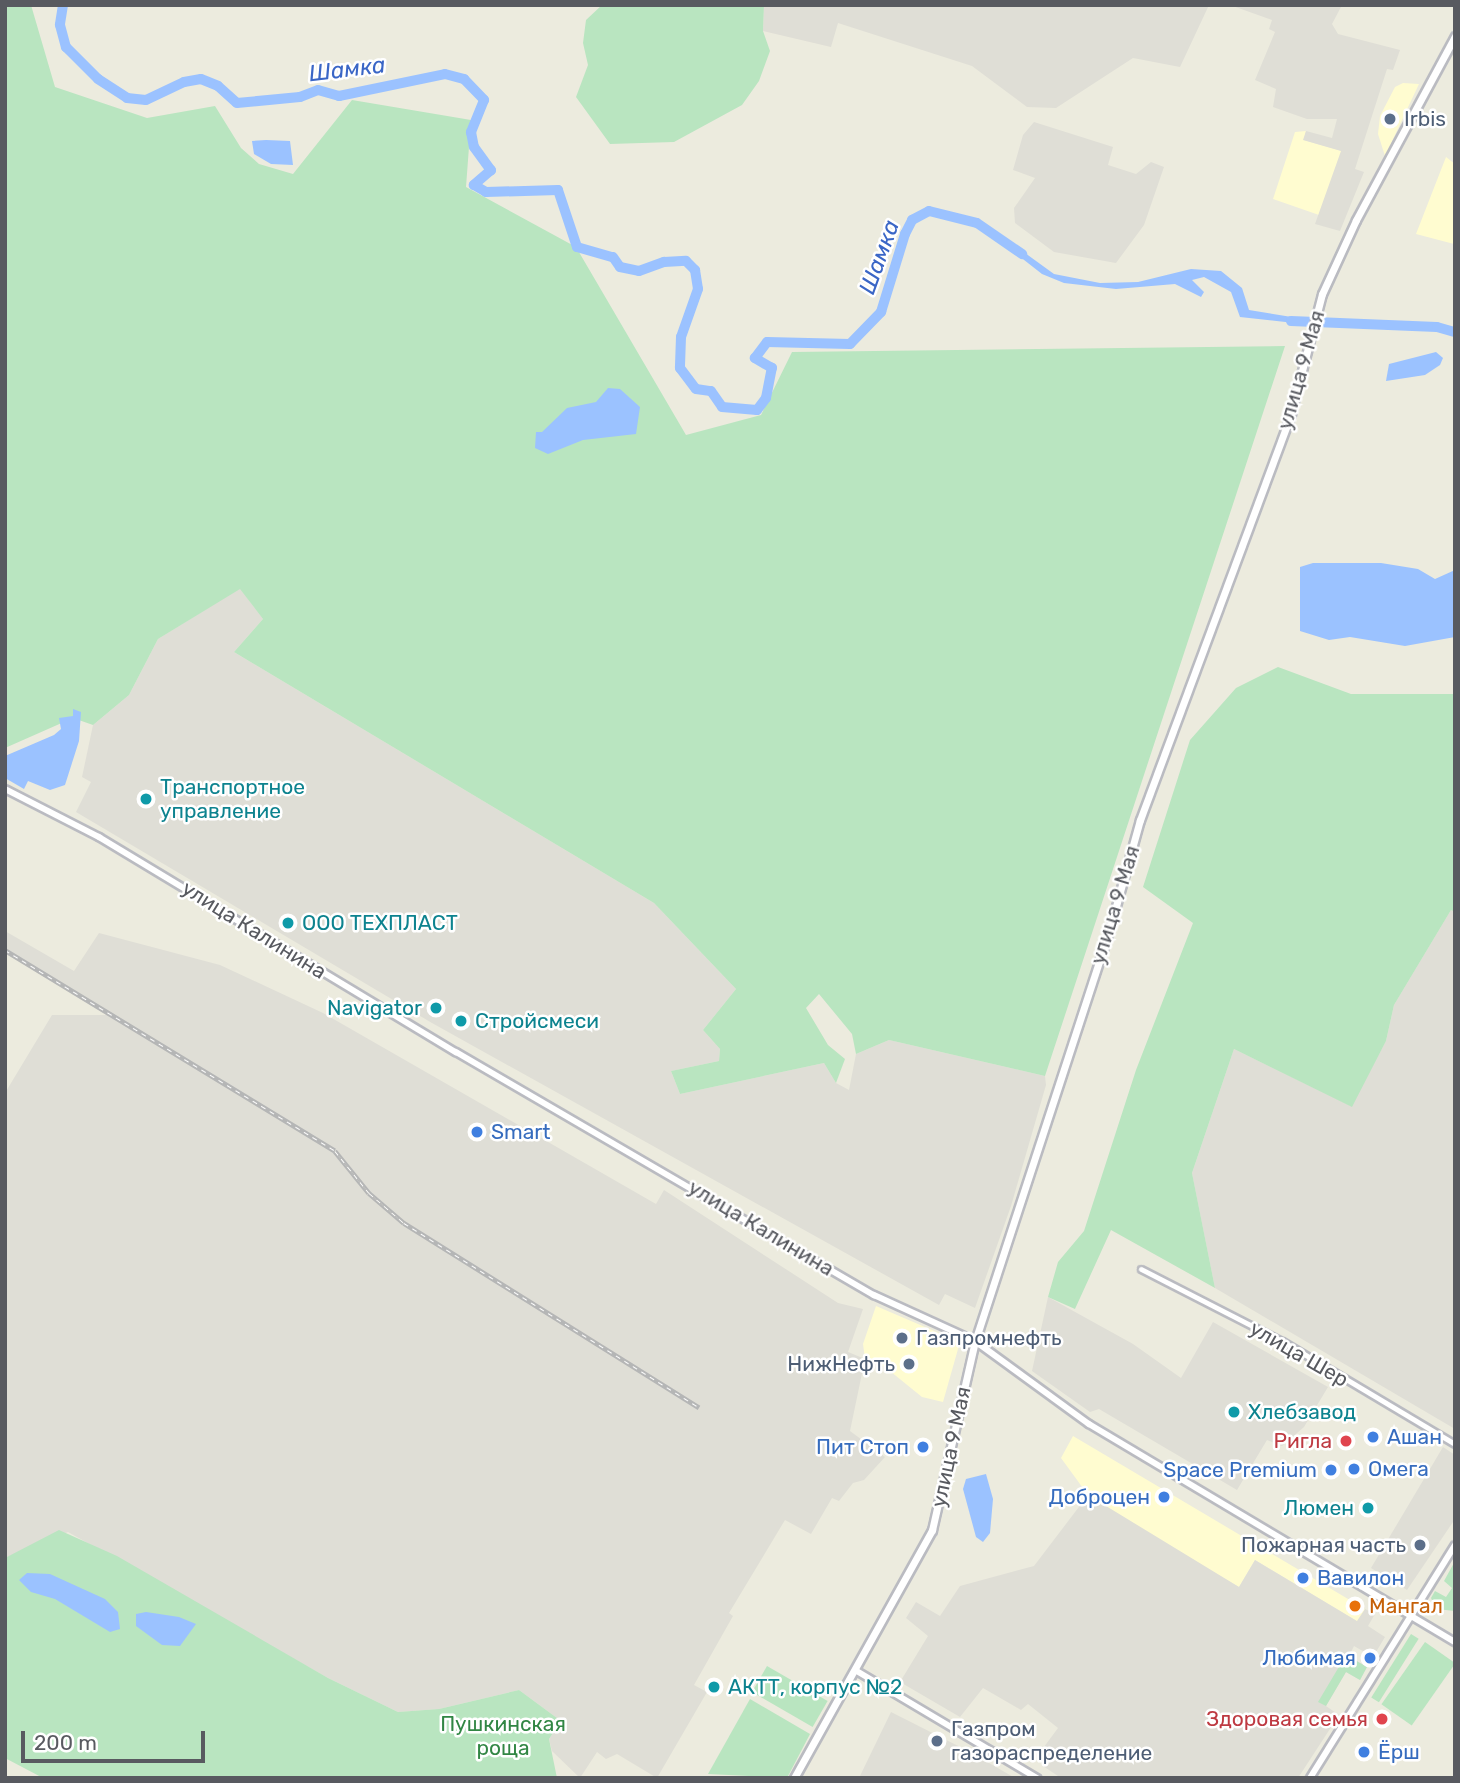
<!DOCTYPE html>
<html>
<head>
<meta charset="utf-8">
<style>
	body { margin:0 }
	#map { position:relative; width:1460px; height:1783px; overflow:hidden; background:#ecebde; font-family:Rubik,sans-serif }
	div>[style] { position:absolute }
	.commercial>* { inset:0; background:#fffcd0 }
	.industrial>* { inset:0; background:#dfded6 }
	.green>* { inset:0; background:#b9e5c0; transform-origin:0 0 }
	.water>* { inset:0; background:#9bc2ff }
	.river>* { height:10px; margin:-5px; padding:0 5px; transform-origin:5px; border-radius:5px; background:#9bc2ff }
	.roads { filter:drop-shadow(2px 0 #babbc1) drop-shadow(-2px 0 #babbc1) drop-shadow(0 2px #babbc1) drop-shadow(0 -2px #babbc1) }
	.minor>* { height:5px; margin:-2.5px; padding:0 2.5px; transform-origin:2.5px; border-radius:2.5px; background:#fff }
	.tertiary>* { height:6px; margin:-3px; padding:0 3px; transform-origin:3px; border-radius:3px; background:#fff }
	.secondary>* { height:7px; margin:-3.5px; padding:0 3.5px; transform-origin:3.5px; border-radius:3.5px; background:#fff }
	.rail>* { height:4.5px; margin-top:-2.25px; transform-origin:0; background:repeating-linear-gradient(90deg,#fff 0 5px,#b5b6b6 0 10px); box-sizing:border-box; border-block:2px solid #b5b6b6 }
	.dots>* { width:19px; height:19px; translate:-50% -50%; box-sizing:border-box; border:4px solid #fff; border-radius:50% }
	span { translate:-50% -50%; white-space:nowrap; text-align:center; line-height:1.15; -webkit-text-stroke:5px #fff; paint-order:stroke }
	.service-label { font-size:21px; color:#4e5e75 }
	.left { translate:0 -50%; text-align:left }
	.right { translate:-100% -50%; text-align:right }
	.street-label { font-size:21px; color:#585a60 }
	.culture-label { font-size:21px; color:#0d838f }
	.shop-label { font-size:21px; color:#366cbe }
	.health-label { font-size:21px; color:#be3a42 }
	.food-label { font-size:21px; color:#c56008 }
	.park-label { font-size:21px; color:#318644 }
	.water-label { font-size:23px; color:#3a66c6; font-style:italic }
	.frame { position:absolute; inset:0; border:7px solid #585a60; pointer-events:none }
	.scale { position:absolute; left:21px; top:1731px; width:184px; height:32px; box-sizing:border-box; border:4px solid #585a60; border-top:0; padding-left:9px; font-size:21px; line-height:24px; white-space:nowrap; color:#585a60; -webkit-text-stroke:5px #fff; paint-order:stroke }
</style>
</head>
<body>
<div id="map">
	<div class="commercial">
		<div style="clip-path:polygon(1403px 83px,1419px 84px,1385px 156px,1378px 134px,1380px 116px,1395px 87px)"></div>
		<div style="clip-path:polygon(1306px 131px,1304px 140px,1342px 151px,1319px 215px,1273px 199px,1295px 132px)"></div>
		<div style="clip-path:polygon(1446px 157px,1455px 164px,1454px 244px,1416px 234px)"></div>
		<div style="clip-path:polygon(876px 1306px,960px 1342px,943px 1402px,922px 1397px,885px 1367px,865px 1359px,863px 1344px)"></div>
		<div style="clip-path:polygon(1073px 1436px,1365px 1609px,1358px 1622px,1255px 1560px,1239px 1587px,1135px 1527px,1088px 1495px,1061px 1458px)"></div>
	</div>
	<div class="industrial">
		<div style="clip-path:polygon(764px 5px,1209px 5px,1180px 67px,1133px 58px,1056px 108px,1027px 107px,972px 66px,838px 23px,831px 47px,763px 31px)"></div>
		<div style="clip-path:polygon(1230px 5px,1342px 5px,1332px 24px,1338px 34px,1400px 50px,1393px 70px,1387px 69px,1355px 169px,1364px 172px,1340px 231px,1315px 224px,1341px 151px,1303px 140px,1306px 131px,1332px 138px,1337px 119px,1307px 119px,1273px 107px,1276px 89px,1255px 80px,1275px 32px,1269px 29px,1272px 20px)"></div>
		<div style="clip-path:polygon(1034px 122px,1113px 147px,1108px 165px,1136px 174px,1151px 162px,1164px 167px,1144px 225px,1116px 263px,1054px 252px,1015px 223px,1014px 208px,1035px 178px,1013px 170px,1023px 135px)"></div>
		<div style="clip-path:polygon(240px 588px,263px 619px,234px 652px,654px 903px,736px 989px,703px 1030px,720px 1049px,719px 1061px,671px 1071px,680px 1094px,824px 1063px,836px 1083px,849px 1090px,856px 1054px,889px 1040px,1045px 1076px,1046px 1085px,1011px 1206px,975px 1308px,945px 1294px,939px 1305px,432px 1023px,76px 812px,91px 782px,82px 777px,93px 725px,129px 695px,158px 639px)"></div>
		<div style="clip-path:polygon(1451px 910px,1455px 912px,1455px 1429px,1215px 1288px,1192px 1173px,1234px 1049px,1351px 1106px,1386px 1041px,1394px 1005px)"></div>
		<div style="clip-path:polygon(5px 931px,74px 971px,99px 933px,220px 965px,323px 1013px,656px 1204px,664px 1190px,838px 1303px,863px 1309px,848px 1352px,865px 1359px,850px 1431px,885px 1457px,864px 1480px,853px 1483px,839px 1501px,832px 1498px,811px 1534px,785px 1520px,729px 1613px,733px 1616px,694px 1685px,707px 1692px,657px 1778px,617px 1754px,606px 1759px,597px 1752px,580px 1778px,552px 1751px,549px 1739px,561px 1721px,519px 1690px,439px 1709px,398px 1712px,328px 1678px,68px 1532px,5px 1558px,5px 1093px,52px 1015px,107px 1015px,5px 953px)"></div>
		<div style="clip-path:polygon(1048px 1297px,1133px 1344px,1181px 1378px,1213px 1322px,1328px 1387px,1304px 1427px,1282px 1446px,1267px 1440px,1237px 1490px,1099px 1409px,1090px 1412px,1032px 1371px)"></div>
		<div style="clip-path:polygon(1443px 1447px,1455px 1455px,1455px 1519px,1407px 1590px,1371px 1568px)"></div>
		<div style="clip-path:polygon(1088px 1495px,1239px 1587px,1255px 1560px,1357px 1621px,1365px 1609px,1375px 1614px,1368px 1626px,1385px 1637px,1373px 1657px,1354px 1646px,1349px 1656px,1367px 1667px,1360px 1680px,1346px 1672px,1326px 1706px,1339px 1715px,1298px 1778px,1061px 1778px,1043px 1766px,1047px 1758px,1041px 1751px,1058px 1728px,1028px 1704px,1021px 1710px,983px 1688px,960px 1717px,900px 1682px,928px 1636px,906px 1618px,916px 1602px,940px 1616px,960px 1586px,1034px 1566px)"></div>
		<div style="clip-path:polygon(891px 1712px,970px 1752px,1015px 1778px,859px 1778px)"></div>
	</div>
	<div class="green">
		<div style="clip-path:polygon(5px 5px,31px 5px,55px 87px,147px 118px,215px 106px,241px 148px,259px 164px,293px 174px,352px 100px,471px 120px,466px 187px,576px 247px,686px 435px,761px 415px,792px 352px,1285px 346px,1045px 1076px,889px 1040px,856px 1054px,852px 1034px,819px 994px,806px 1008px,828px 1045px,845px 1059px,836px 1083px,824px 1063px,680px 1094px,671px 1071px,719px 1061px,720px 1049px,703px 1030px,736px 989px,654px 903px,234px 652px,263px 619px,240px 589px,158px 639px,129px 695px,93px 725px,73px 718px,5px 748px)"></div>
		<div style="clip-path:polygon(602px 5px,764px 5px,763px 31px,770px 51px,759px 81px,742px 105px,674px 142px,610px 144px,576px 97px,588px 65px,583px 43px,586px 20px)"></div>
		<div style="clip-path:polygon(1278px 667px,1351px 694px,1455px 694px,1455px 912px,1451px 910px,1394px 1005px,1386px 1041px,1352px 1107px,1234px 1049px,1192px 1173px,1215px 1288px,1111px 1230px,1075px 1309px,1048px 1297px,1058px 1262px,1084px 1231px,1136px 1070px,1193px 923px,1143px 887px,1190px 740px,1236px 688px)"></div>
		<div style="clip-path:polygon(59px 1530px,117px 1556px,328px 1678px,398px 1712px,439px 1709px,519px 1690px,561px 1721px,549px 1739px,557px 1778px,43px 1778px,5px 1758px,5px 1558px)"></div>
		<div style="clip-path:polygon(1455px 1561px,1455px 1611px,1436px 1609px,1431px 1598px,1435px 1591px,1446px 1597px,1452px 1588px,1444px 1581px)"></div>
		<div style="left:1411px;top:1634px;width:9px;height:75px;rotate:32deg"></div>
		<div style="left:1425px;top:1642px;width:37px;height:76px;rotate:35deg"></div>
		<div style="clip-path:polygon(1346px 1655px,1367px 1667px,1360px 1680px,1346px 1672px,1326px 1706px,1318px 1702px)"></div>
		<div style="left:767px;top:1666px;width:70px;height:30px;rotate:30deg"></div>
		<div style="clip-path:polygon(750px 1699px,810px 1734px,787px 1778px,708px 1774px)"></div>
	</div>
	<div class="water">
		<div style="clip-path:polygon(266px 140px,290px 141px,293px 165px,271px 164px,254px 154px,252px 141px)"></div>
		<div style="clip-path:polygon(1014px 245px,1054px 274px,1100px 283px,1138px 282px,1191px 269px,1221px 271px,1242px 288px,1249px 310px,1304px 319px,1303px 324px,1240px 317px,1231px 292px,1204px 277px,1192px 280px,1204px 292px,1201px 297px,1175px 284px,1116px 289px,1064px 283px,1042px 274px,1019px 256px,1010px 247px)"></div>
		<div style="clip-path:polygon(1436px 352px,1443px 358px,1440px 365px,1425px 375px,1386px 381px,1389px 364px)"></div>
		<div style="clip-path:polygon(608px 388px,620px 389px,640px 407px,636px 434px,583px 440px,548px 454px,535px 448px,536px 432px,542px 432px,567px 408px,596px 402px)"></div>
		<div style="clip-path:polygon(1313px 563px,1381px 563px,1418px 569px,1435px 579px,1455px 570px,1455px 637px,1405px 646px,1350px 637px,1329px 640px,1300px 631px,1300px 567px)"></div>
		<div style="clip-path:polygon(73px 709px,81px 712px,79px 741px,65px 785px,50px 790px,28px 781px,24px 789px,5px 778px,5px 756px,54px 735px,61px 729px,59px 718px,73px 716px)"></div>
		<div style="clip-path:polygon(986px 1474px,993px 1499px,990px 1533px,983px 1542px,976px 1537px,963px 1489px,966px 1479px)"></div>
		<div style="clip-path:polygon(27px 1573px,50px 1574px,105px 1599px,118px 1612px,120px 1629px,110px 1632px,55px 1599px,31px 1592px,19px 1580px)"></div>
		<div style="clip-path:polygon(146px 1612px,179px 1617px,196px 1624px,180px 1646px,162px 1645px,136px 1626px,136px 1614px)"></div>
	</div>
	<div class="river">
		<div style="left:63px;top:5px;width:20px;rotate:99deg"></div>
		<div style="left:60px;top:25px;width:23px;rotate:75deg"></div>
		<div style="left:66px;top:47px;width:45px;rotate:45deg"></div>
		<div style="left:98px;top:79px;width:35px;rotate:33deg"></div>
		<div style="left:127px;top:98px;width:19px;rotate:6deg"></div>
		<div style="left:146px;top:100px;width:42px;rotate:-25.3deg"></div>
		<div style="left:184px;top:82px;width:17px;rotate:-10deg"></div>
		<div style="left:201px;top:79px;width:18px;rotate:22deg"></div>
		<div style="left:218px;top:86px;width:25px;rotate:42deg"></div>
		<div style="left:237px;top:103px;width:63px;rotate:-5.4deg"></div>
		<div style="left:300px;top:97px;width:19px;rotate:-21deg"></div>
		<div style="left:318px;top:90px;width:22px;rotate:16deg"></div>
		<div style="left:339px;top:96px;width:108px;rotate:-11.7deg"></div>
		<div style="left:445px;top:74px;width:20px;rotate:15deg"></div>
		<div style="left:464px;top:79px;width:29px;rotate:46deg"></div>
		<div style="left:484px;top:100px;width:35px;rotate:112deg"></div>
		<div style="left:471px;top:132px;width:15px;rotate:79deg"></div>
		<div style="left:474px;top:147px;width:29px;rotate:54deg"></div>
		<div style="left:491px;top:170px;width:23px;rotate:139deg"></div>
		<div style="left:474px;top:185px;width:14px;rotate:30deg"></div>
		<div style="left:486px;top:192px;width:72px;rotate:-1.6deg"></div>
		<div style="left:558px;top:190px;width:60px;rotate:71.6deg"></div>
		<div style="left:577px;top:247px;width:37px;rotate:16deg"></div>
		<div style="left:613px;top:257px;width:12px;rotate:55deg"></div>
		<div style="left:620px;top:267px;width:19px;rotate:12deg"></div>
		<div style="left:639px;top:271px;width:27px;rotate:-20deg"></div>
		<div style="left:664px;top:262px;width:22px;rotate:-3deg"></div>
		<div style="left:686px;top:261px;width:13px;rotate:45deg"></div>
		<div style="left:695px;top:270px;width:19px;rotate:81deg"></div>
		<div style="left:698px;top:289px;width:51px;rotate:109.5deg"></div>
		<div style="left:681px;top:337px;width:31px;rotate:92deg"></div>
		<div style="left:680px;top:368px;width:26px;rotate:53deg"></div>
		<div style="left:696px;top:389px;width:15px;rotate:8deg"></div>
		<div style="left:711px;top:391px;width:19px;rotate:55deg"></div>
		<div style="left:722px;top:407px;width:35px;rotate:5deg"></div>
		<div style="left:757px;top:410px;width:15px;rotate:-53deg"></div>
		<div style="left:766px;top:398px;width:31px;rotate:-79deg"></div>
		<div style="left:772px;top:368px;width:20px;rotate:-150deg"></div>
		<div style="left:755px;top:358px;width:20px;rotate:-53deg"></div>
		<div style="left:767px;top:342px;width:83px;rotate:1.4deg"></div>
		<div style="left:850px;top:344px;width:45px;rotate:-45.9deg"></div>
		<div style="left:881px;top:312px;width:82px;rotate:-72.9deg"></div>
		<div style="left:905px;top:234px;width:16px;rotate:-63deg"></div>
		<div style="left:912px;top:220px;width:19px;rotate:-28deg"></div>
		<div style="left:929px;top:211px;width:49px;rotate:14deg"></div>
		<div style="left:977px;top:223px;width:55px;rotate:34.6deg"></div>
		<div style="left:1291px;top:321px;width:146px;rotate:2.4deg"></div>
		<div style="left:1437px;top:327px;width:19px;rotate:16deg"></div>
	</div>
	<div class="roads">
		<div class="minor">
			<div style="left:1141px;top:1269px;width:158px;rotate:27.1deg"></div>
			<div style="left:1282px;top:1341px;width:201px;rotate:30.8deg"></div>
		</div>
		<div class="tertiary">
			<div style="left:5px;top:789px;width:106px;rotate:27.1deg"></div>
			<div style="left:99px;top:837px;width:417px;rotate:31.1deg"></div>
			<div style="left:456px;top:1052px;width:484px;rotate:30.2deg"></div>
			<div style="left:874px;top:1295px;width:111px;rotate:24.5deg"></div>
			<div style="left:975px;top:1341px;width:141px;rotate:36.1deg"></div>
			<div style="left:1089px;top:1424px;width:426px;rotate:30.8deg"></div>
			<div style="left:855px;top:1670px;width:212px;rotate:30.7deg"></div>
			<div style="left:1310px;top:1778px;width:274px;rotate:-58.1deg"></div>
		</div>
		<div class="secondary">
			<div style="left:794px;top:1778px;width:284px;rotate:-60.9deg"></div>
			<div style="left:932px;top:1530px;width:194px;rotate:-77.2deg"></div>
			<div style="left:975px;top:1341px;width:427px;rotate:-71.9deg"></div>
			<div style="left:1108px;top:935px;width:119px;rotate:-74.5deg"></div>
			<div style="left:1140px;top:820px;width:434px;rotate:-69.6deg"></div>
			<div style="left:1291px;top:413px;width:123px;rotate:-75.4deg"></div>
			<div style="left:1322px;top:294px;width:81px;rotate:-65.3deg"></div>
			<div style="left:1356px;top:220px;width:209px;rotate:-61.7deg"></div>
		</div>
	</div>
	<div class="rail">
		<div style="left:5px;top:950px;width:386px;rotate:31.3deg"></div>
		<div style="left:335px;top:1151px;width:54px;rotate:51deg"></div>
		<div style="left:369px;top:1193px;width:46px;rotate:40.6deg"></div>
		<div style="left:404px;top:1223px;width:348px;rotate:32deg"></div>
	</div>
	<div class="dots">
		<div style="left:1390px;top:119px;background:#5c6f8a"></div>
		<div style="left:146px;top:799px;background:#0f9aa8"></div>
		<div style="left:288px;top:923px;background:#0f9aa8"></div>
		<div style="left:436px;top:1008px;background:#0f9aa8"></div>
		<div style="left:461px;top:1021px;background:#0f9aa8"></div>
		<div style="left:477px;top:1132px;background:#3f7fe0"></div>
		<div style="left:902px;top:1338px;background:#5c6f8a"></div>
		<div style="left:909px;top:1364px;background:#5c6f8a"></div>
		<div style="left:1234px;top:1412px;background:#0f9aa8"></div>
		<div style="left:1373px;top:1437px;background:#3f7fe0"></div>
		<div style="left:1346px;top:1441px;background:#e0444e"></div>
		<div style="left:923px;top:1447px;background:#3f7fe0"></div>
		<div style="left:1354px;top:1469px;background:#3f7fe0"></div>
		<div style="left:1331px;top:1470px;background:#3f7fe0"></div>
		<div style="left:1164px;top:1497px;background:#3f7fe0"></div>
		<div style="left:1368px;top:1508px;background:#0f9aa8"></div>
		<div style="left:1420px;top:1545px;background:#5c6f8a"></div>
		<div style="left:1303px;top:1578px;background:#3f7fe0"></div>
		<div style="left:1355px;top:1606px;background:#e8710a"></div>
		<div style="left:1370px;top:1658px;background:#3f7fe0"></div>
		<div style="left:714px;top:1687px;background:#0f9aa8"></div>
		<div style="left:1382px;top:1719px;background:#e0444e"></div>
		<div style="left:937px;top:1741px;background:#5c6f8a"></div>
		<div style="left:1364px;top:1752px;background:#3f7fe0"></div>
	</div>
	<div class="service-label">
		<span class="left" style="left:1404px;top:119px">Irbis</span>
		<span class="left" style="left:916px;top:1338px">Газпромнефть</span>
		<span class="right" style="left:895px;top:1364px">НижНефть</span>
		<span class="right" style="left:1406px;top:1545px">Пожарная часть</span>
		<span class="left" style="left:951px;top:1741px">Газпром<br>газораспределение</span>
	</div>
	<div class="street-label">
		<span style="left:1301px;top:370px;rotate:-74deg">улица 9 Мая</span>
		<span style="left:1115px;top:905px;rotate:-73deg">улица 9 Мая</span>
		<span style="left:254px;top:930px;rotate:32deg">улица Калинина</span>
		<span style="left:761px;top:1228px;rotate:31deg">улица Калинина</span>
		<span style="left:1299px;top:1354px;rotate:30deg">улица Шер</span>
		<span style="left:951px;top:1447px;rotate:-78deg">улица 9 Мая</span>
	</div>
	<div class="culture-label">
		<span class="left" style="left:160px;top:799px">Транспортное<br>управление</span>
		<span class="left" style="left:302px;top:923px">ООО ТЕХПЛАСТ</span>
		<span class="right" style="left:422px;top:1008px">Navigator</span>
		<span class="left" style="left:475px;top:1021px">Стройсмеси</span>
		<span class="left" style="left:1248px;top:1412px">Хлебзавод</span>
		<span class="right" style="left:1354px;top:1508px">Люмен</span>
		<span class="left" style="left:728px;top:1687px">АКТТ, корпус №2</span>
	</div>
	<div class="shop-label">
		<span class="left" style="left:491px;top:1132px">Smart</span>
		<span class="left" style="left:1387px;top:1437px">Ашан</span>
		<span class="right" style="left:909px;top:1447px">Пит Стоп</span>
		<span class="left" style="left:1368px;top:1469px">Омега</span>
		<span class="right" style="left:1317px;top:1470px">Space Premium</span>
		<span class="right" style="left:1150px;top:1497px">Доброцен</span>
		<span class="left" style="left:1317px;top:1578px">Вавилон</span>
		<span class="right" style="left:1356px;top:1658px">Любимая</span>
		<span class="left" style="left:1378px;top:1752px">Ёрш</span>
	</div>
	<div class="health-label">
		<span class="right" style="left:1332px;top:1441px">Ригла</span>
		<span class="right" style="left:1368px;top:1719px">Здоровая семья</span>
	</div>
	<div class="food-label">
		<span class="left" style="left:1369px;top:1606px">Мангал</span>
	</div>
	<div class="park-label">
		<span style="left:503px;top:1736px">Пушкинская<br>роща</span>
	</div>
	<div class="water-label">
		<span style="left:347px;top:69px;rotate:-7deg">Шамка</span>
		<span style="left:879px;top:257px;rotate:-70deg">Шамка</span>
	</div>
	<div class="frame"></div>
	<div class="scale">200 m</div>
</div>
</body>
</html>
